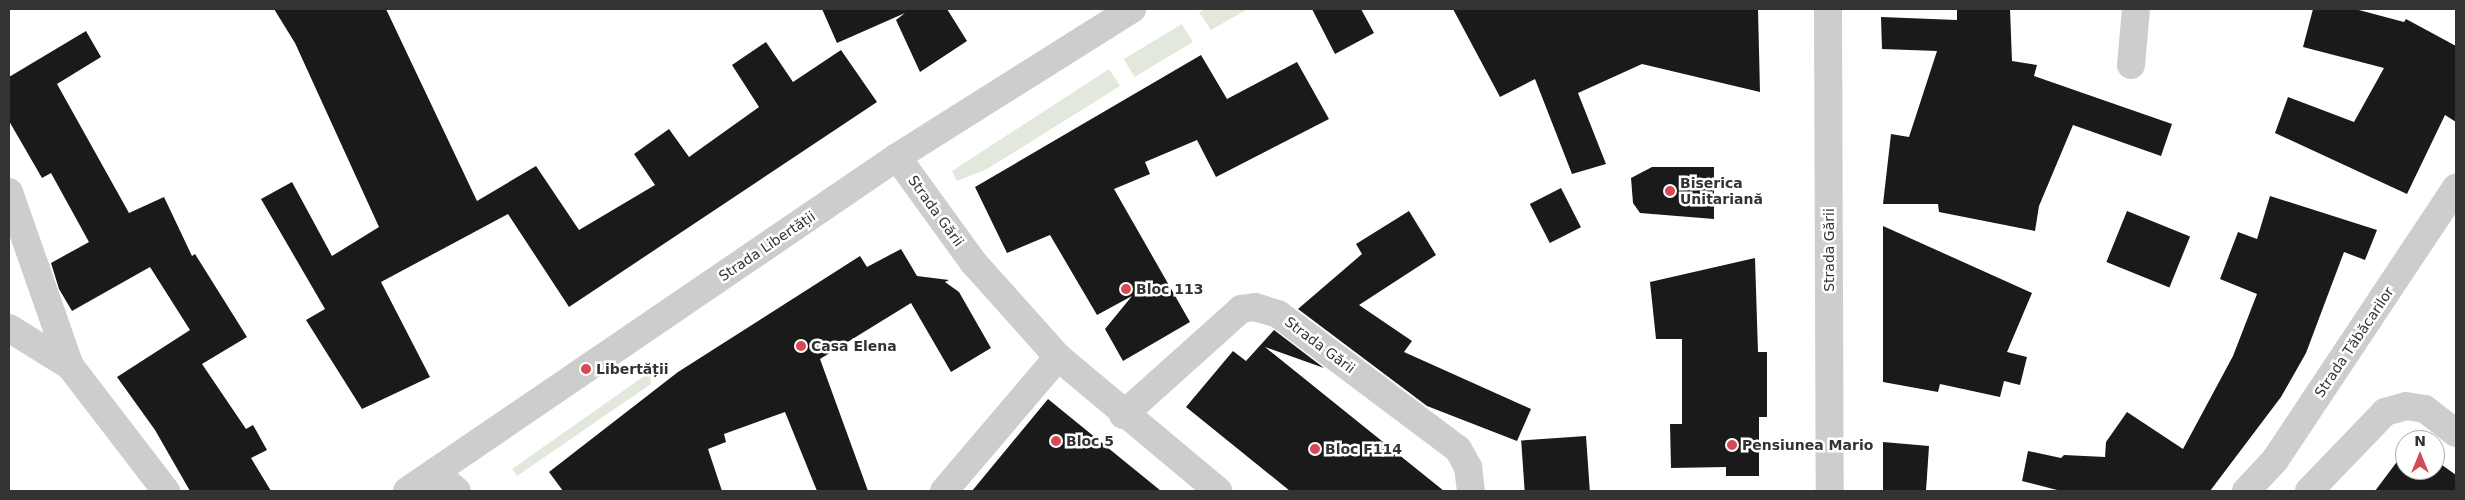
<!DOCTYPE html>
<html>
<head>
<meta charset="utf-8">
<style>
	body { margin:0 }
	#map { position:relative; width:2465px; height:500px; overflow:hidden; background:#fff; font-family:"DejaVu Sans",sans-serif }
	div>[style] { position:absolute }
	.green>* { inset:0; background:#e3e8dd; transform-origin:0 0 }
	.building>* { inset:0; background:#1a1a1a; transform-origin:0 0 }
	.minor>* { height:28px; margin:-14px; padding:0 14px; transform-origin:14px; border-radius:14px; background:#cdcdcd }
	.dots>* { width:14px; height:14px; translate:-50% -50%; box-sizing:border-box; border:2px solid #fff; border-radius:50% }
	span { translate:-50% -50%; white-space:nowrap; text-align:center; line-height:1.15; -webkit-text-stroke:5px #fff; paint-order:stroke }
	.poi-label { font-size:14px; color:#333; font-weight:700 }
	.left { translate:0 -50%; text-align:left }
	.street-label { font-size:14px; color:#333 }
	.frame { position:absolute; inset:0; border:10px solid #333; pointer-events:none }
	.north { position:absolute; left:2395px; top:430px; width:50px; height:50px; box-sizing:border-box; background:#fff; border:1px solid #adadad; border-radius:50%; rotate:0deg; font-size:14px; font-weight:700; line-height:20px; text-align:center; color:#333 }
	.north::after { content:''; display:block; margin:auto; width:18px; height:22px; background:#d34b56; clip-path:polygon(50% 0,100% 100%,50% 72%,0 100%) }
</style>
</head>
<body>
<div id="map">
	<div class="green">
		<div style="clip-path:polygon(1206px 9px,1248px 9px,1211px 30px,1199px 12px)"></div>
		<div style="left:1182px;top:24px;width:21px;height:68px;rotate:59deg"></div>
		<div style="clip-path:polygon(1109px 69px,1120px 86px,987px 169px,957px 181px,952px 171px)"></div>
		<div style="clip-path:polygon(650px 372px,651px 384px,517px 476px,512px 469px)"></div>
	</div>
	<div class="building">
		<div style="clip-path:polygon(274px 9px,386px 9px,477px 201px,536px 166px,579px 230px,655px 185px,634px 154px,669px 129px,689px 157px,759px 107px,732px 65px,766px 42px,793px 82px,841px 50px,877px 102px,569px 307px,508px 214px,381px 282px,430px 377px,362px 409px,306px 320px,325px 309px,261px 199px,292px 182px,332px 256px,379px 227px,295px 43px)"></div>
		<div style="clip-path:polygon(822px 9px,947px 9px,967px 41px,920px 72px,896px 20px,905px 13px,837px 43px)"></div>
		<div style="clip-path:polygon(1312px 9px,1361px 9px,1374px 33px,1335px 54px)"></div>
		<div style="clip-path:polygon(1453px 9px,1758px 9px,1760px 92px,1642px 64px,1578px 93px,1606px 164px,1572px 174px,1535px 79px,1500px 97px)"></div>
		<div style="clip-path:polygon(1957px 9px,2010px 9px,2012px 61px,2037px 65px,2034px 76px,2172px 124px,2161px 156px,2073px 125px,2039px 206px,2035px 231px,1939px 212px,1938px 204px,1883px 204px,1891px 134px,1909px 137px,1937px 51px,1882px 49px,1881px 17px,1957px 20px)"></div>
		<div style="clip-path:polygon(2313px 9px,2355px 9px,2404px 22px,2406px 19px,2456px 46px,2456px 122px,2445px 115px,2407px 194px,2275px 133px,2288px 97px,2354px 122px,2384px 68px,2303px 47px)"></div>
		<div style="clip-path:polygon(86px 31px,101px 57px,57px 84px,129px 213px,164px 197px,192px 256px,195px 254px,247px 337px,202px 364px,246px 429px,253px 425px,267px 450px,251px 458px,271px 491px,190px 491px,155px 430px,117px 377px,190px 330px,150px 267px,72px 311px,59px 289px,51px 263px,89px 242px,51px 173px,42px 178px,9px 121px,9px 77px)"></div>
		<div style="clip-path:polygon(1201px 55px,1227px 99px,1297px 62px,1329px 119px,1216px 177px,1197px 140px,1145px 162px,1150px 174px,1114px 189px,1190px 322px,1123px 361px,1105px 329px,1132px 296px,1097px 315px,1050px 235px,1007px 253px,975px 187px)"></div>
		<div style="clip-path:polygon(1652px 167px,1714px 167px,1714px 219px,1640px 213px,1633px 203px,1631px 178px)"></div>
		<div style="left:1561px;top:188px;width:44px;height:35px;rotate:63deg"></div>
		<div style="clip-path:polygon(2270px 196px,2377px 230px,2365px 260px,2344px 252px,2306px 353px,2281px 397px,2210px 491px,2061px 491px,2022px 481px,2028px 451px,2061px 458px,2064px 455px,2105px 457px,2106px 442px,2127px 412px,2183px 449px,2233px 356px,2257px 294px,2220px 279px,2238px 232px,2257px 239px)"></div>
		<div style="clip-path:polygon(1409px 211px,1436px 255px,1359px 305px,1412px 341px,1404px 352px,1531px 409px,1517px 441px,1427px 406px,1298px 309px,1362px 254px,1356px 244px)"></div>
		<div style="left:2127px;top:211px;width:68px;height:55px;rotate:22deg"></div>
		<div style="clip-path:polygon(1883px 226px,2032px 293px,2007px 352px,2027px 357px,2020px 385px,2004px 381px,2000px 397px,1940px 384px,1938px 392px,1883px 382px)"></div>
		<div style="clip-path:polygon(901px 249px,917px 276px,949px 280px,945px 282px,959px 292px,991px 348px,951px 372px,911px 303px,820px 359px,868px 491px,817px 491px,785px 412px,724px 434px,726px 442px,708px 449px,722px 491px,563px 491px,549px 472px,678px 372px,860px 256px,867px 267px)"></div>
		<div style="clip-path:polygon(1755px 258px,1758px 352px,1767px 352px,1767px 417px,1759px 417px,1759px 476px,1726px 476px,1726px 467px,1671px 468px,1670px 424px,1682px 424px,1682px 339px,1656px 339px,1650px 282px)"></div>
		<div style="clip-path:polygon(1274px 330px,1324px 368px,1265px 347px,1444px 491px,1290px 491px,1186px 407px,1233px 351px,1246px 361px)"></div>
		<div style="clip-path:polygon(1048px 399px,1161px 491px,972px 491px)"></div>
		<div style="left:1586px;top:436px;width:55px;height:65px;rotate:86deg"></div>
		<div style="clip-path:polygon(1883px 442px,1929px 446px,1926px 491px,1883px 491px)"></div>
		<div style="clip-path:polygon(2405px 451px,2405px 470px,2435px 470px,2435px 460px,2456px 475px,2456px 491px,2375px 491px)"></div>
	</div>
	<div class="minor">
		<div style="left:1828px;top:9px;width:482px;rotate:89.8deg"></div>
		<div style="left:2131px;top:65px;width:56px;rotate:-84.9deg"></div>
		<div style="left:897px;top:157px;width:130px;rotate:54.1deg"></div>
		<div style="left:973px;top:262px;width:127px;rotate:48.2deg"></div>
		<div style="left:1058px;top:357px;width:209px;rotate:39.9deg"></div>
		<div style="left:9px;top:192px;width:184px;rotate:70.7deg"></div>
		<div style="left:9px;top:328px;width:72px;rotate:31.9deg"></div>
		<div style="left:70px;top:366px;width:158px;rotate:52.5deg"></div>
		<div style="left:1123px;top:415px;width:159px;rotate:-41.9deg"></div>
		<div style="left:1241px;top:309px;width:14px;rotate:-8deg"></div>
		<div style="left:1255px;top:307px;width:24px;rotate:17deg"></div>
		<div style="left:1278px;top:314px;width:225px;rotate:36.9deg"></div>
		<div style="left:1458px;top:449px;width:21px;rotate:61deg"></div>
		<div style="left:1468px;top:467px;width:24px;rotate:83deg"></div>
		<div style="left:435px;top:472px;width:29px;rotate:41deg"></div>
		<div style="left:407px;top:491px;width:593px;rotate:-34.28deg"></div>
		<div style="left:897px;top:157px;width:278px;rotate:-32.2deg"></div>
		<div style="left:944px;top:491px;width:176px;rotate:-49.6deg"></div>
		<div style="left:2246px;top:491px;width:42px;rotate:-46.9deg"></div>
		<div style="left:2275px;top:460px;width:327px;rotate:-56.4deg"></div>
		<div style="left:2309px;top:491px;width:110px;rotate:-46.1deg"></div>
		<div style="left:2385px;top:412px;width:22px;rotate:-16deg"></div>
		<div style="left:2406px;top:406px;width:19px;rotate:9deg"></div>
		<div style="left:2425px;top:409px;width:39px;rotate:38deg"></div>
	</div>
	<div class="dots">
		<div style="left:1670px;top:191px;background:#d34b56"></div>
		<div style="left:1126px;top:289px;background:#d34b56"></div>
		<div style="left:801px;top:346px;background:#d34b56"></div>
		<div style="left:586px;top:369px;background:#d34b56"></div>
		<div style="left:1056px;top:441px;background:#d34b56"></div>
		<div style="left:1732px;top:445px;background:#d34b56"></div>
		<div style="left:1315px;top:449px;background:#d34b56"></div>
	</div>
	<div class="poi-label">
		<span class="left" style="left:1680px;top:191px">Biserica<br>Unitariană</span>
		<span class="left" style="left:1136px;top:289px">Bloc 113</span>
		<span class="left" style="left:811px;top:346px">Casa Elena</span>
		<span class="left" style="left:596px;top:369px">Libertății</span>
		<span class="left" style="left:1066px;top:441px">Bloc 5</span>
		<span class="left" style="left:1742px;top:445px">Pensiunea Mario</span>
		<span class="left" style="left:1325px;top:449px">Bloc F114</span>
	</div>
	<div class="street-label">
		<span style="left:936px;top:211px;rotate:54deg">Strada Gării</span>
		<span style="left:767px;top:246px;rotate:-34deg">Strada Libertății</span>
		<span style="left:1829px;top:250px;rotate:-90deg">Strada Gării</span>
		<span style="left:2354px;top:342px;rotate:-56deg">Strada Tăbăcarilor</span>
		<span style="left:1320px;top:345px;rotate:37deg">Strada Gării</span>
	</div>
	<div class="frame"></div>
	<div class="north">N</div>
</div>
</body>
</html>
